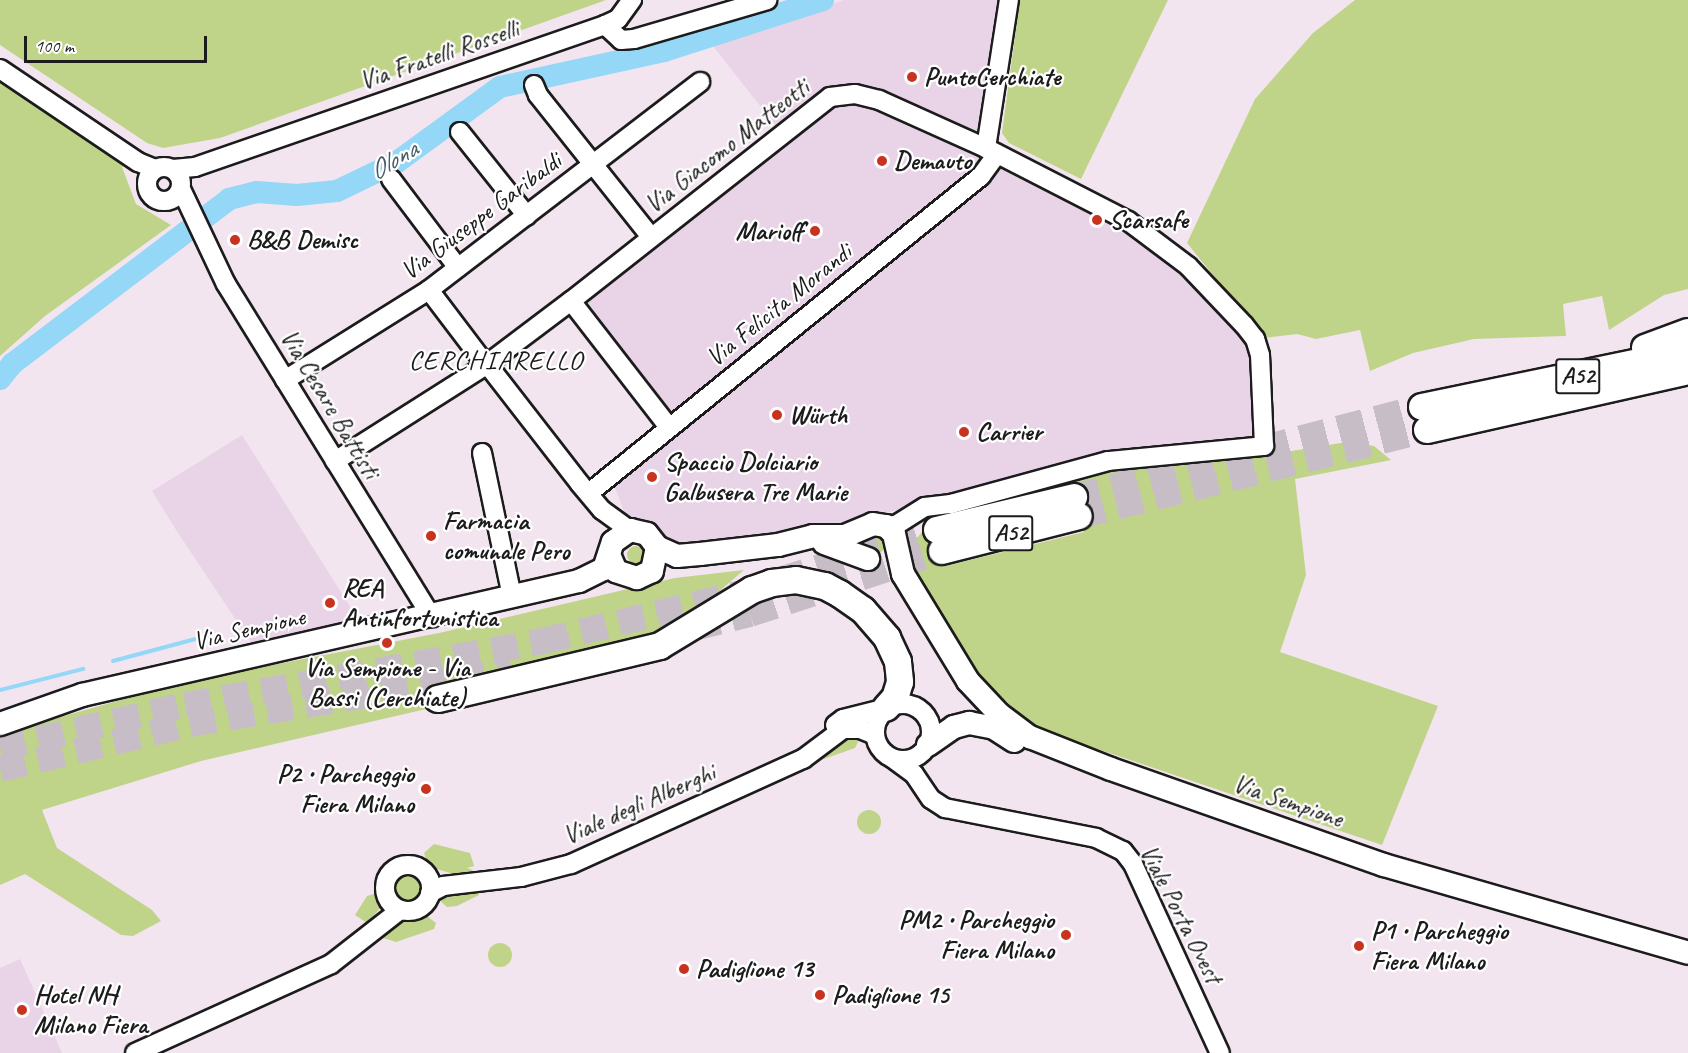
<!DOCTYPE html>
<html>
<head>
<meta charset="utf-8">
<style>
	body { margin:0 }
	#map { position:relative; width:1688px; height:1053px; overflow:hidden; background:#f2e5f0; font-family:Caveat,sans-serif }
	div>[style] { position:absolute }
	.built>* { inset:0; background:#e9d3e6 }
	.green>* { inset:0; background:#c0d489 }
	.round { border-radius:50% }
	.stream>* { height:4px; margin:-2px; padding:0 2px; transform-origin:2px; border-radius:2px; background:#94d7f6 }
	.river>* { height:22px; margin:-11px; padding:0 11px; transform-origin:11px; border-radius:11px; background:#94d7f6 }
	.highway-tunnel>* { height:26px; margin-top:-13px; transform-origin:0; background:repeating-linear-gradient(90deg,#c7bdc6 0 26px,transparent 0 39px) }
	.roads { filter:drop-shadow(2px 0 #1c1c1c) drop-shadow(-2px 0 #1c1c1c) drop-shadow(0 2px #1c1c1c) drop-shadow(0 -2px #1c1c1c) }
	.minor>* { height:18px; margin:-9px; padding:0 9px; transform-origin:9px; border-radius:9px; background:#fff }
	.minor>.ring { margin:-9px; padding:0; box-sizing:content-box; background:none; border:18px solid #fff; border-radius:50% }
	.major>* { height:22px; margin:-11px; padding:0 11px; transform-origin:11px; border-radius:11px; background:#fff }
	.highway>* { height:26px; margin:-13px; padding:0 13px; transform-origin:13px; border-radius:13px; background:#fff }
	.dots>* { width:16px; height:16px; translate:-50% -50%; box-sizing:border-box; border:3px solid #fff; border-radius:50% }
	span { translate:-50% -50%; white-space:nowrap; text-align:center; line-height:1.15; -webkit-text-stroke:4.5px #fff; paint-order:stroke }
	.shield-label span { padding:2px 4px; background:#fff; border:2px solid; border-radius:4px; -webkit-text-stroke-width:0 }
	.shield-label { font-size:24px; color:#1c1c1c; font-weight:700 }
	.street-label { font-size:26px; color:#1c1c1c }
	.poi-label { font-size:26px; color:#1c1c1c; font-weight:700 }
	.left { translate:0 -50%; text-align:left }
	.right { translate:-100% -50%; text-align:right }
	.water-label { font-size:27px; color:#465d68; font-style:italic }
	.neighbourhood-label { font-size:27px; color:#1c1c1c; letter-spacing:1.5px }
	.scale { position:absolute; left:24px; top:36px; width:183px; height:27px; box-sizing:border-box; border:3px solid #1c1c1c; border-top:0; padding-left:8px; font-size:18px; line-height:21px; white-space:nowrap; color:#1c1c1c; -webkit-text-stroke:4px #fff; paint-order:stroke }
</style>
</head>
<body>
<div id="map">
	<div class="built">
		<div style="clip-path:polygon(844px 0,1001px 0,979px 153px,1145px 240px,1178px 265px,1249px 339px,1254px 356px,1254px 437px,1232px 447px,931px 501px,786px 539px,675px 551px,628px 521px,613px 483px,721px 376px,670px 414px,566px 298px,780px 131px,712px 45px)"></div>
		<div style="clip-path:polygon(242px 435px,317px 554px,357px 618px,252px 644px,178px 533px,152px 491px)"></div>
		<div style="clip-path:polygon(20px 959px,62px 1053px,0 1053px,0 968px)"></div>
	</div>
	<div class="green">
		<div style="clip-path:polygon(0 0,606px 0,220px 138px,163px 148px,147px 143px,0 45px)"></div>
		<div style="clip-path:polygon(1020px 0,1168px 0,1081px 179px,1009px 143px,1002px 133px)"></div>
		<div style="clip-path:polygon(1355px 0,1688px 0,1688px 289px,1664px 295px,1609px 330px,1602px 296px,1563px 304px,1566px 336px,1474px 339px,1413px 353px,1370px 371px,1360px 330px,1316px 339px,1297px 334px,1264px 338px,1187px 243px,1255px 99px,1313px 33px)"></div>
		<div style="clip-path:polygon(0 79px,129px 162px,122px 167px,136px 204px,171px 225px,45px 316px,0 356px)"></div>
		<div style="clip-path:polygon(1347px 442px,1374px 446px,1391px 460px,1295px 479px,1306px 575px,1280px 652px,1438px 706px,1382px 845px,1056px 735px,1025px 719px,981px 677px,913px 566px,914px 541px,934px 519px,946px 566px,1084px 532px,1069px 480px,1117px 468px,1242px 459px)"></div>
		<div class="round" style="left:868px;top:535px;width:18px;height:18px"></div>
		<div class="round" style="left:627px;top:546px;width:18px;height:18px"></div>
		<div style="clip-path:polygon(744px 570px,688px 618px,669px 629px,433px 688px,435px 707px,201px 761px,42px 810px,57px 848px,152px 910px,161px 921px,133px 936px,121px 935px,25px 874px,0 885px,0 734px,188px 681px,439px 633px,675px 578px)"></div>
		<div style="clip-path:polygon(846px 734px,860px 738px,855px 748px,821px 760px)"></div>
		<div class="round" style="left:857px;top:810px;width:24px;height:24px"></div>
		<div style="clip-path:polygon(434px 844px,470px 853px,474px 866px,467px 868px,473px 870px,459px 876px,428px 866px,424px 853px)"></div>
		<div class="round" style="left:395px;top:874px;width:26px;height:26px"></div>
		<div style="clip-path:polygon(478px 891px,479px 895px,457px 906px,447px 907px,438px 899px,438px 895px)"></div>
		<div style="clip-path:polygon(374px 894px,381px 897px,383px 905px,367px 923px,355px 915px,367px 896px)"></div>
		<div style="clip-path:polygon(423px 913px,436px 923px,434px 929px,396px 942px,380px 937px,400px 918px)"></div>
		<div class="round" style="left:488px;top:943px;width:24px;height:24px"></div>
	</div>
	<div class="stream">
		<div style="left:113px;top:661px;width:101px;rotate:-14.9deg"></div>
		<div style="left:0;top:690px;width:86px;rotate:-14.2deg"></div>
	</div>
	<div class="river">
		<div style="left:0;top:379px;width:19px;rotate:-51deg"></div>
		<div style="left:12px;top:364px;width:273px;rotate:-37.2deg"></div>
		<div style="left:229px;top:199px;width:29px;rotate:-14deg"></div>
		<div style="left:257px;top:192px;width:40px;rotate:4.3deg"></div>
		<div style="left:297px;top:195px;width:40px;rotate:-5.7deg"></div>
		<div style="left:337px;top:191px;width:67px;rotate:-25.8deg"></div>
		<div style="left:397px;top:162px;width:127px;rotate:-36.1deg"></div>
		<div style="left:500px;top:87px;width:168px;rotate:-12.4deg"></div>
		<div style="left:664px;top:51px;width:167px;rotate:-17.8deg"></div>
	</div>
	<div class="highway-tunnel">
		<div style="left:1074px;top:497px;width:359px;rotate:-14.5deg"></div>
		<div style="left:1079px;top:516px;width:358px;rotate:-13.9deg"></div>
		<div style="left:780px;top:580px;width:165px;rotate:-17.7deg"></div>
		<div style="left:694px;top:628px;width:58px;rotate:-14deg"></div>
		<div style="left:750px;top:614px;width:202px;rotate:-18.2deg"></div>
		<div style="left:0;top:748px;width:190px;rotate:-13.1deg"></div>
		<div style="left:185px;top:705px;width:364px;rotate:-10.1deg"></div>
		<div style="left:543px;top:641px;width:208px;rotate:-13.6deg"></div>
		<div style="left:0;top:769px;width:195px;rotate:-13.3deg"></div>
		<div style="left:190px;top:724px;width:326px;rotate:-9.3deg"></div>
	</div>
	<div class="roads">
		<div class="minor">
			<div style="left:605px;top:25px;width:22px;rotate:43deg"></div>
			<div style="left:621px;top:40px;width:13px;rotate:-4deg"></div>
			<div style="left:634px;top:39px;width:139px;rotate:-16.3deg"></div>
			<div style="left:0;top:69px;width:166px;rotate:34deg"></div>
			<div style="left:138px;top:162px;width:18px;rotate:22deg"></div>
			<div style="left:534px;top:85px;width:11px;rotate:68deg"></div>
			<div style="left:538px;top:95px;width:181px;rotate:51.5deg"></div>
			<div style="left:460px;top:132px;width:107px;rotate:51.4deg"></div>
			<div class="ring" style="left:147px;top:167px;width:16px;height:16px"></div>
			<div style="left:173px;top:169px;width:22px;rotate:-5deg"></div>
			<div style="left:195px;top:167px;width:434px;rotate:-19.1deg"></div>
			<div style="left:605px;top:25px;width:14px;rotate:-25deg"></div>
			<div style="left:618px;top:19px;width:24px;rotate:-54deg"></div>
			<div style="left:391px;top:179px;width:111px;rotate:53deg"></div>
			<div style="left:181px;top:189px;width:105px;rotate:64.7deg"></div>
			<div style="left:226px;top:284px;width:392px;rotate:58.3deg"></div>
			<div style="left:429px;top:290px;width:94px;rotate:52.8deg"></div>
			<div style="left:487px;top:364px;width:152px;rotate:52.2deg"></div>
			<div style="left:580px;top:484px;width:34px;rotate:50deg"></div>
			<div style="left:602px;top:510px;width:34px;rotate:36deg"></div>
			<div style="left:285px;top:380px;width:170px;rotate:-32deg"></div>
			<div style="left:429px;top:290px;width:342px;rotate:-37.5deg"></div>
			<div style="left:668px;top:426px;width:158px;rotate:-127.8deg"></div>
			<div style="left:571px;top:301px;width:330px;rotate:-38.2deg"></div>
			<div style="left:830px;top:97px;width:25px;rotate:-7deg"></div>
			<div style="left:855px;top:94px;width:25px;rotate:14deg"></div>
			<div style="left:879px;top:100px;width:117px;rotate:24.2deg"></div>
			<div style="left:482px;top:453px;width:146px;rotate:78.2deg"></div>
			<div style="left:335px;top:461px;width:179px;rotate:-32.4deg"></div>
			<div style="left:486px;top:365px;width:106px;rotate:-37deg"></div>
			<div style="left:589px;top:493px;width:504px;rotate:-38.96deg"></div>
			<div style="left:981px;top:176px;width:27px;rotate:-54deg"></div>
			<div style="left:886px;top:526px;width:10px;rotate:-6deg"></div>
			<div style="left:896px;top:525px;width:34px;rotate:-32deg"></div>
			<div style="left:925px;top:507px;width:26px;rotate:-7deg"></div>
			<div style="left:951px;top:504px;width:163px;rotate:-15.3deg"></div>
			<div style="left:1108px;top:461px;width:157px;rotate:-5.5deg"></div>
			<div style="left:1264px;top:446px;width:91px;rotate:-92.5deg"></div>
			<div style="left:1260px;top:355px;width:17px;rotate:-107deg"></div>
			<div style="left:1255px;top:339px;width:18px;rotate:-128deg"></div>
			<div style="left:1244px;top:325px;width:81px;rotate:-133.5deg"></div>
			<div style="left:1188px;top:266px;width:75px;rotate:-143.1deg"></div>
			<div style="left:1128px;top:221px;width:160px;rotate:-152.8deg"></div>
			<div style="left:986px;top:148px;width:150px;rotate:-81.2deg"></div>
			<div class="ring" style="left:875px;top:704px;width:38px;height:38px"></div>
			<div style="left:835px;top:725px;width:10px;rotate:-37deg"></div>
			<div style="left:843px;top:719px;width:44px;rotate:-14.3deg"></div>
			<div style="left:892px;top:758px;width:27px;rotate:36deg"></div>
			<div style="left:914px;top:774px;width:30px;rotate:56deg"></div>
			<div style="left:931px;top:799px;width:17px;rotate:33deg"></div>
			<div style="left:945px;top:808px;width:154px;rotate:11.2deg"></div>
			<div style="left:1096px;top:838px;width:30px;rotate:26deg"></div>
			<div style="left:1123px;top:851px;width:16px;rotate:52deg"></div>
			<div style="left:1133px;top:864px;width:208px;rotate:65.3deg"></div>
			<div class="ring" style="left:385px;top:865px;width:28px;height:28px"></div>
			<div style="left:430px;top:893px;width:15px;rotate:-28deg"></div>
			<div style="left:443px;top:886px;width:79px;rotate:-6.6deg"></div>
			<div style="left:521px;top:877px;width:52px;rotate:-14.6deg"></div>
			<div style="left:571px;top:864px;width:255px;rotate:-24.4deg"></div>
			<div style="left:803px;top:759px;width:50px;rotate:-36.9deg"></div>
			<div style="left:843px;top:729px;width:17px"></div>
			<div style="left:860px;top:729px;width:16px;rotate:22deg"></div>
			<div style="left:135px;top:1053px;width:215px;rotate:-24.4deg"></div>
			<div style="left:331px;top:964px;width:88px;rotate:-38deg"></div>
		</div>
		<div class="major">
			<div style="left:824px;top:543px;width:47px;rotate:20deg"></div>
			<div style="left:657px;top:547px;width:22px;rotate:24deg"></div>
			<div style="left:677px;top:556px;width:23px;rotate:-5deg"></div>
			<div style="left:700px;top:554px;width:79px;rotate:-6.6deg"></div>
			<div style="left:778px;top:545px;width:36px;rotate:-14deg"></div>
			<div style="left:813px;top:536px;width:32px"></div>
			<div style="left:845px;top:536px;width:30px;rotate:-23deg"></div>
			<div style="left:873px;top:524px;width:13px;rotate:9deg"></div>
			<div style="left:886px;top:526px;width:11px;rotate:45deg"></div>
			<div style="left:894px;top:534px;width:41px;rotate:77.3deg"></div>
			<div style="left:903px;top:574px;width:125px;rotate:58.7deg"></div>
			<div style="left:968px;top:681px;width:45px;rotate:46.8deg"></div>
			<div style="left:999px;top:714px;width:39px;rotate:37deg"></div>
			<div style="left:1030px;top:737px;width:87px;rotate:21.6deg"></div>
			<div style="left:1111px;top:769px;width:289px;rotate:19.4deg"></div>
			<div style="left:1384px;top:865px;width:316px;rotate:16.1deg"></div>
			<div style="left:0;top:724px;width:87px;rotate:-19.5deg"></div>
			<div style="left:82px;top:695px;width:510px;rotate:-12.92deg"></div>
			<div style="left:579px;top:581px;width:28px;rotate:-26deg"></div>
			<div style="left:604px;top:569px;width:28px;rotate:-72deg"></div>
			<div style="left:613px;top:542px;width:21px;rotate:-35deg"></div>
			<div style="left:630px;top:530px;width:17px;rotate:13deg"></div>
			<div style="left:647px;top:534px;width:16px;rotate:52deg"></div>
			<div style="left:657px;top:547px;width:25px;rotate:102deg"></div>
			<div style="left:652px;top:571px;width:17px;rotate:155deg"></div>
			<div style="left:637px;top:578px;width:22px;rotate:-162deg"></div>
			<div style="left:616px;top:571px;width:15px;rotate:-113deg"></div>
			<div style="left:928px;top:745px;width:32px;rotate:-35deg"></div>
			<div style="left:954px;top:727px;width:16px;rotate:-15deg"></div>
			<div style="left:969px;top:723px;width:25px;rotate:11deg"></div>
			<div style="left:994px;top:728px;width:24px;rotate:33deg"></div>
		</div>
		<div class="highway">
			<div style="left:1645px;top:348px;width:46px;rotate:-20.4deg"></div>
			<div style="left:1422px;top:407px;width:272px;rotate:-11.7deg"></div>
			<div style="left:1427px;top:430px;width:268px;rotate:-12.7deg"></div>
			<div style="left:937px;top:530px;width:141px;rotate:-13.5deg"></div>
			<div style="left:942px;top:551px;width:141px;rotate:-14.3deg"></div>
			<div style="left:438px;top:699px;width:228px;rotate:-13.4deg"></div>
			<div style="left:660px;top:646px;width:108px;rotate:-31.3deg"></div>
			<div style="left:752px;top:590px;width:21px;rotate:-19deg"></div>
			<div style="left:772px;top:583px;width:24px;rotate:-7deg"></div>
			<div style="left:796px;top:580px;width:30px;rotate:12deg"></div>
			<div style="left:825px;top:586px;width:17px;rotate:28deg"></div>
			<div style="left:840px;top:594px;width:28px;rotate:35deg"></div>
			<div style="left:863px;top:610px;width:37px;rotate:49deg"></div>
			<div style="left:887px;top:638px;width:26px;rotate:65deg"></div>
			<div style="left:898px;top:662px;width:20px;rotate:84deg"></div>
			<div style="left:900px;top:682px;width:17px;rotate:107deg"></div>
			<div style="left:895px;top:698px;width:13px;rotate:132deg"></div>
		</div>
	</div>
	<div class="dots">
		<div style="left:912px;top:77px;background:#c8321e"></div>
		<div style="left:882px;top:161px;background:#c8321e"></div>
		<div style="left:1097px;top:220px;background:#c8321e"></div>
		<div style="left:815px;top:231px;background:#c8321e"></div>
		<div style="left:235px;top:240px;background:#c8321e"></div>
		<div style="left:777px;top:415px;background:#c8321e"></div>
		<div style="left:964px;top:432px;background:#c8321e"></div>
		<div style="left:652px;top:477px;background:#c8321e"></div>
		<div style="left:431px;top:536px;background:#c8321e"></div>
		<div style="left:330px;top:603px;background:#c8321e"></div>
		<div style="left:387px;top:643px;background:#c8321e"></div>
		<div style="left:426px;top:789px;background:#c8321e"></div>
		<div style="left:1066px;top:935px;background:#c8321e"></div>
		<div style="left:1359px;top:946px;background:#c8321e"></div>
		<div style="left:684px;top:969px;background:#c8321e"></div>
		<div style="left:820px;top:995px;background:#c8321e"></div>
		<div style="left:22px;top:1010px;background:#c8321e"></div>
	</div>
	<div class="shield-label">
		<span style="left:1578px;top:376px">A52</span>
		<span style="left:1011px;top:533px">A52</span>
	</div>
	<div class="street-label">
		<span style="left:439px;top:55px;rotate:-19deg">Via Fratelli Rosselli</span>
		<span style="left:727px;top:146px;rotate:-38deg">Via Giacomo Matteotti</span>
		<span style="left:481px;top:216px;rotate:-37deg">Via Giuseppe Garibaldi</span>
		<span style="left:779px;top:305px;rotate:-39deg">Via Felicita Morandi</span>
		<span style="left:330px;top:404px;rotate:59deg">Via Cesare Battisti</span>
		<span style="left:249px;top:629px;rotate:-13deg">Via Sempione</span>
		<span style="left:1288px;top:801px;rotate:19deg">Via Sempione</span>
		<span style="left:639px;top:804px;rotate:-24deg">Viale degli Alberghi</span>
		<span style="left:1181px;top:914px;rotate:63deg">Viale Porta Ovest</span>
	</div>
	<div class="poi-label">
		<span class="left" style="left:924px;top:77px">PuntoCerchiate</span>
		<span class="left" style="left:894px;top:161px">Demauto</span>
		<span class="left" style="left:1109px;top:220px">Scarsafe</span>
		<span class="right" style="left:803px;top:231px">Marioff</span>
		<span class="left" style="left:247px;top:240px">B&amp;B Demisc</span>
		<span class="left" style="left:789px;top:415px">Würth</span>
		<span class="left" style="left:976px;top:432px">Carrier</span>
		<span class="left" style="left:664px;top:477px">Spaccio Dolciario<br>Galbusera Tre Marie</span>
		<span class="left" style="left:443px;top:536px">Farmacia<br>comunale Pero</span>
		<span class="left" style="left:342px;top:603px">REA<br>Antinfortunistica</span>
		<span style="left:387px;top:683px">Via Sempione - Via<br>Bassi (Cerchiate)</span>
		<span class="right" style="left:414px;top:789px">P2 • Parcheggio<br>Fiera Milano</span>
		<span class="right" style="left:1054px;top:935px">PM2 • Parcheggio<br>Fiera Milano</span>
		<span class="left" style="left:1371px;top:946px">P1 • Parcheggio<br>Fiera Milano</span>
		<span class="left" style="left:696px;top:969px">Padiglione 13</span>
		<span class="left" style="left:34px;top:1010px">Hotel NH<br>Milano Fiera</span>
		<span class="left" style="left:832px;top:995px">Padiglione 15</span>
	</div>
	<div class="water-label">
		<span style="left:393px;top:160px;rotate:-31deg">Olona</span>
	</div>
	<div class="neighbourhood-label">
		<span style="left:496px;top:361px">CERCHIARELLO</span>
	</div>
	<div class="scale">100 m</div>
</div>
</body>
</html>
